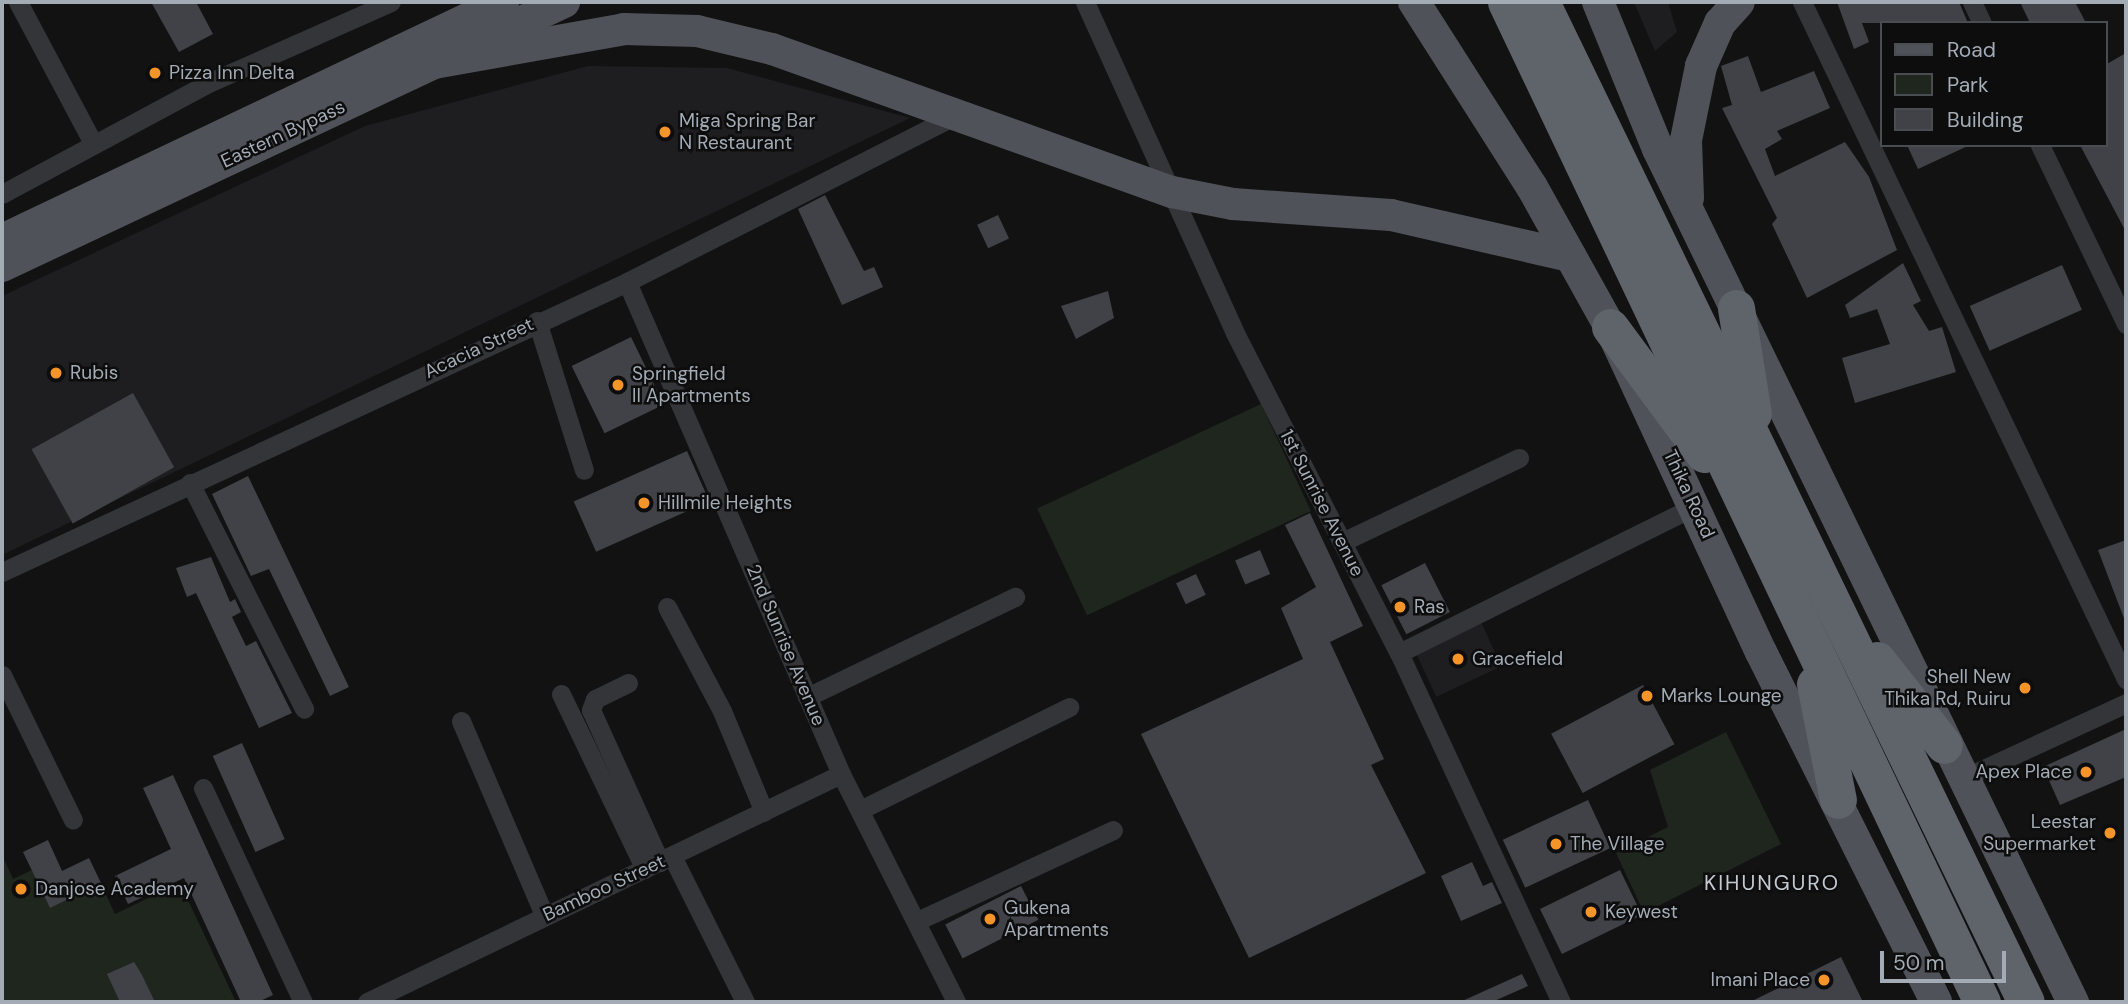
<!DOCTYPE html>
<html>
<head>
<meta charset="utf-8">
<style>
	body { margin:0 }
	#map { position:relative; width:2128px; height:1004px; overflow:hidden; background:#121213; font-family:"DM Sans",sans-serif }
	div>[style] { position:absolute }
	.built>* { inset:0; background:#1e1e20; transform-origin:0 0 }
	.green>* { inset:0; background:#1e261e; transform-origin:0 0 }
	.building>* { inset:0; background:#414247; transform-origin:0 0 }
	.street>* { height:19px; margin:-9.5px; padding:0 9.5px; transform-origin:9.5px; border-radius:9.5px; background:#333539 }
	.primary>* { height:32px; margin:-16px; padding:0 16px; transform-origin:16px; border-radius:16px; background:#4f5258 }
	.highway>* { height:37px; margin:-18.5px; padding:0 18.5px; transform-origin:18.5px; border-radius:18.5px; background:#5f636a }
	.dots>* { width:19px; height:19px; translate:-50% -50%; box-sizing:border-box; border:4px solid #0d0d0e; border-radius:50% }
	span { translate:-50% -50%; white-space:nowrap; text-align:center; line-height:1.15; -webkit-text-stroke:5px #0d0d0e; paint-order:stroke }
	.poi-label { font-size:19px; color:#a3abb4 }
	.left { translate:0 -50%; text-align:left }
	.right { translate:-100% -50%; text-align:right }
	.street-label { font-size:19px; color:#a3abb4 }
	.neighbourhood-label { font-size:21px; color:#c4c9d0; letter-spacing:2px }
	.frame { position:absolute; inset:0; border:4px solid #a3abb4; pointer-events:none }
	.legend { position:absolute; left:1880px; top:21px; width:228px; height:126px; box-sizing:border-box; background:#0d0d0e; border:2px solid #494c50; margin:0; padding:9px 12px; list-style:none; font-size:21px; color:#a3abb4 }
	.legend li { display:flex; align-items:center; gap:14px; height:35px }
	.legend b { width:35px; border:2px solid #494c50 }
	.scale { position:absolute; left:1880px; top:951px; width:126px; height:32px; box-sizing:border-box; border:4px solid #a3abb4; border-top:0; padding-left:9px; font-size:21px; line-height:24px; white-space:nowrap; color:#a3abb4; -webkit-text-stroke:5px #0d0d0e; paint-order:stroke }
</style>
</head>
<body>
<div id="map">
	<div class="built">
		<div style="clip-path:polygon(1634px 2px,1668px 2px,1677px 32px,1655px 51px)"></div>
		<div style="clip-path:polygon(588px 66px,727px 68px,910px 118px,2px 555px,2px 296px,365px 126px)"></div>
		<div style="left:1480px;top:620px;width:51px;height:72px;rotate:65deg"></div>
	</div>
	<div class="green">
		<div style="left:1261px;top:404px;width:118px;height:247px;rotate:65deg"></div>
		<div style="clip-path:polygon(1726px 732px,1781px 844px,1644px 913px,1616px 853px,1668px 827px,1650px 770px)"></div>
		<div style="clip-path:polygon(4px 859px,13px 879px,32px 870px,50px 907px,101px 884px,115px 914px,180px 883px,236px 1002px,2px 1002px)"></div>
	</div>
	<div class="building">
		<div style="clip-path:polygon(151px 2px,196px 2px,213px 34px,179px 52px)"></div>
		<div style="clip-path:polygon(1837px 2px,1959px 2px,1968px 23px,1862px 23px,1869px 42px,1854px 49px)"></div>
		<div style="clip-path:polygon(2020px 2px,2075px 2px,2086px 23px,2030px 23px)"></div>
		<div style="clip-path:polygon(2126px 53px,2126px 232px,2080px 145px,2105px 145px,2105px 65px)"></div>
		<div style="clip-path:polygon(1748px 56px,1761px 92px,1814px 71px,1830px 108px,1777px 131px,1782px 139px,1765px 149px,1775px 176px,1845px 142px,1869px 177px,1897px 250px,1807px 298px,1772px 224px,1777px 218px,1722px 108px,1732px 105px,1721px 66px)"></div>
		<div style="clip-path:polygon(1907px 145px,1970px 145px,1918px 169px)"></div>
		<div style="clip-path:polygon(825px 195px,864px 271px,874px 267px,883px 287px,842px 305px,798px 209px)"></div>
		<div style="left:998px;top:215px;width:26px;height:23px;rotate:65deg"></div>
		<div style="clip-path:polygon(1903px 263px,1921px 301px,1913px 305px,1929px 331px,1942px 327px,1956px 372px,1855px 403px,1842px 358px,1890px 344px,1877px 309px,1850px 318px,1845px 305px)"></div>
		<div style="left:2062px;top:265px;width:49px;height:101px;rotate:66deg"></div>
		<div style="clip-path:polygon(1108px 291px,1114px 318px,1076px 339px,1061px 306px)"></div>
		<div style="left:631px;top:337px;width:75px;height:66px;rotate:64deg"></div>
		<div style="left:133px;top:393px;width:85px;height:116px;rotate:61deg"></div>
		<div style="left:687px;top:451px;width:55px;height:124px;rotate:66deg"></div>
		<div style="clip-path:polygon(248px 476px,349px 687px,330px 696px,269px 569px,251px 576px,212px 494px)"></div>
		<div style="clip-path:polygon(1310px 513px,1363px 626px,1330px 642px,1384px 759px,1371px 765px,1426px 873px,1249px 958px,1141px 734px,1303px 659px,1281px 608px,1316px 587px,1285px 525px)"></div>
		<div style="clip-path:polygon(2126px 540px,2126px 621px,2125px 621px,2098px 550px)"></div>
		<div style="left:1260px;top:550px;width:26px;height:27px;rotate:67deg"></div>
		<div style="clip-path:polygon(211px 557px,230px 602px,235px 599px,241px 612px,232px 617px,246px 646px,256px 641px,292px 713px,259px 728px,196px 593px,187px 597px,176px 568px)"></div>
		<div style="left:1425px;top:563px;width:55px;height:49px;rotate:63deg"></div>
		<div style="left:1196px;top:574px;width:23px;height:22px;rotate:65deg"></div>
		<div style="left:1643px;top:685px;width:67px;height:104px;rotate:62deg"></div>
		<div style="clip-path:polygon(2126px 729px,2126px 777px,2060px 805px,2043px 767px)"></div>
		<div style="left:242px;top:743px;width:105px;height:32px;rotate:66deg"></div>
		<div style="clip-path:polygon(173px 775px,273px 995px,258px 1002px,241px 1002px,184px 878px,128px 904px,115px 876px,171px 849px,143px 788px)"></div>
		<div style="left:1588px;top:800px;width:53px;height:94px;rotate:65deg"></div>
		<div style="clip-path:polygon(48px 840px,62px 871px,89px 858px,101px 883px,50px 908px,23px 852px)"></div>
		<div style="clip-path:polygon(1472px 862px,1483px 886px,1492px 882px,1502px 903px,1461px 921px,1441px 876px)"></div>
		<div style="left:1620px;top:870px;width:50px;height:89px;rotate:64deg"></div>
		<div style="left:1021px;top:886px;width:38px;height:85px;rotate:63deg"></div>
		<div style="clip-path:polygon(1841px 957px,1863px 1002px,1750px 1002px)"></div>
		<div style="clip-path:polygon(134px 962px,142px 975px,155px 1002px,120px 1002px,107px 974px)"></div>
		<div style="clip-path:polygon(1522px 974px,1528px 986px,1492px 1002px,1460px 1002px)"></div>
	</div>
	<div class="street">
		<div style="left:18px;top:2px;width:157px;rotate:62deg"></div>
		<div style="left:1085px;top:2px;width:363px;rotate:65.6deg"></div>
		<div style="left:1235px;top:333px;width:360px;rotate:62.9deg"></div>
		<div style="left:1399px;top:653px;width:385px;rotate:65.1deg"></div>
		<div style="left:1802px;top:2px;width:751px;rotate:64.43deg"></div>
		<div style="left:1972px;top:2px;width:23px;rotate:65deg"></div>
		<div style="left:2040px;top:145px;width:199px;rotate:64.3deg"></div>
		<div style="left:2px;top:194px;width:232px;rotate:-28.3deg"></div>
		<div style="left:206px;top:84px;width:202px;rotate:-23.9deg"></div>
		<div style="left:627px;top:282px;width:537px;rotate:66.49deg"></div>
		<div style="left:841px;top:774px;width:255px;rotate:63.2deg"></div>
		<div style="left:537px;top:321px;width:156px;rotate:72.5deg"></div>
		<div style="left:190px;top:483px;width:253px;rotate:63.2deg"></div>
		<div style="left:1342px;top:542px;width:196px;rotate:-25.4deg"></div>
		<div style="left:2px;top:572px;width:689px;rotate:-24.89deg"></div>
		<div style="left:627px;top:282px;width:364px;rotate:-26.9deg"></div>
		<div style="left:667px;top:607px;width:118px;rotate:62.1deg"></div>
		<div style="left:722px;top:711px;width:109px;rotate:67.4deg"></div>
		<div style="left:1399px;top:653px;width:330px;rotate:-26.4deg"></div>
		<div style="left:2px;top:675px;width:161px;rotate:63.9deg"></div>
		<div style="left:628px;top:683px;width:37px;rotate:154deg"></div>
		<div style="left:595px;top:699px;width:12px;rotate:110deg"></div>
		<div style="left:591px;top:710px;width:167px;rotate:65.6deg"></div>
		<div style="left:561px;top:694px;width:194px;rotate:64.4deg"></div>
		<div style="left:807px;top:697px;width:231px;rotate:-25.7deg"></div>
		<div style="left:461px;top:721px;width:211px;rotate:66.8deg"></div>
		<div style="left:1964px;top:778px;width:179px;rotate:-24.8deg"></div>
		<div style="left:203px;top:788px;width:236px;rotate:65deg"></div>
		<div style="left:862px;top:809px;width:231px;rotate:-26.2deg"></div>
		<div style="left:672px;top:856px;width:163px;rotate:63.4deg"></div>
		<div style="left:917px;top:921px;width:216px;rotate:-24.9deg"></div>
		<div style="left:367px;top:1002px;width:526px;rotate:-25.69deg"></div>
	</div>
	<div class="primary">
		<div style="left:1414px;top:2px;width:219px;rotate:57.5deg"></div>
		<div style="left:1532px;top:187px;width:160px;rotate:60.9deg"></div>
		<div style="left:1610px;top:327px;width:358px;rotate:65.1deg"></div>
		<div style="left:1761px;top:652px;width:391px;rotate:63.4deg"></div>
		<div style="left:1598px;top:2px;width:159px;rotate:67.8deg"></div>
		<div style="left:1658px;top:149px;width:949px;rotate:64.06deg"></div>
		<div style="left:434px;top:63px;width:193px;rotate:-10.1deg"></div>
		<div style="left:624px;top:29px;width:73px;rotate:1.6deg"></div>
		<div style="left:697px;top:31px;width:77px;rotate:13.5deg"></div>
		<div style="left:772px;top:49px;width:425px;rotate:19.7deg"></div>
		<div style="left:1172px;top:192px;width:62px;rotate:11.1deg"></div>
		<div style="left:1233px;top:204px;width:158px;rotate:4deg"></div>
		<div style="left:1391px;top:215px;width:184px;rotate:12.9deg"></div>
		<div style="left:1688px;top:198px;width:58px;rotate:-92deg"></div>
		<div style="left:1686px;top:140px;width:76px;rotate:-78.5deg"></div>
		<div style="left:1701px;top:66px;width:47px;rotate:-66.2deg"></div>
		<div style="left:1720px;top:23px;width:28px;rotate:-48deg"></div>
		<div style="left:2px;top:240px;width:555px;rotate:-25.41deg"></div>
		<div style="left:2px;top:266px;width:621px;rotate:-25.16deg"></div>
	</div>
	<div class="highway">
		<div style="left:1506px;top:2px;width:1108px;rotate:64.55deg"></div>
		<div style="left:1541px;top:2px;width:1111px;rotate:64.13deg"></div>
		<div style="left:1736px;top:308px;width:107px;rotate:80.9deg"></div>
		<div style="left:1610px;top:327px;width:158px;rotate:53.5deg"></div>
		<div style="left:1877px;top:660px;width:108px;rotate:51.8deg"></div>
		<div style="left:1815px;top:684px;width:118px;rotate:78.8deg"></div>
	</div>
	<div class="dots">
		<div style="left:155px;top:73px;background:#f59428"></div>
		<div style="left:665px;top:132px;background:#f59428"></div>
		<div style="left:56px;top:373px;background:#f59428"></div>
		<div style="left:618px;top:385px;background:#f59428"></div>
		<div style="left:644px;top:503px;background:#f59428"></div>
		<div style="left:1400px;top:607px;background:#f59428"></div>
		<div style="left:1458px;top:659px;background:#f59428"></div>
		<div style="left:2025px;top:688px;background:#f59428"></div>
		<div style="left:1647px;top:696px;background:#f59428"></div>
		<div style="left:2086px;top:772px;background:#f59428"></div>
		<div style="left:2110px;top:833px;background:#f59428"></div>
		<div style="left:1556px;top:844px;background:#f59428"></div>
		<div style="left:21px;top:889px;background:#f59428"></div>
		<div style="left:1591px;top:912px;background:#f59428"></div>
		<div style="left:990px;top:919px;background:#f59428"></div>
		<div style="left:1824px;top:980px;background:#f59428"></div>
	</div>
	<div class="poi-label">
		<span class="left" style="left:169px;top:73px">Pizza Inn Delta</span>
		<span class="left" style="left:679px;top:132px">Miga Spring Bar<br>N Restaurant</span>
		<span class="left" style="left:70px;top:373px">Rubis</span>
		<span class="left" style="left:632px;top:385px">Springfield<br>II Apartments</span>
		<span class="left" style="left:658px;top:503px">Hillmile Heights</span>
		<span class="left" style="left:1414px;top:607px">Ras</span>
		<span class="left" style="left:1472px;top:659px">Gracefield</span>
		<span class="right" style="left:2011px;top:688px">Shell New<br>Thika Rd, Ruiru</span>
		<span class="left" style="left:1661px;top:696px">Marks Lounge</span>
		<span class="right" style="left:2072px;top:772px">Apex Place</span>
		<span class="right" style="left:2096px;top:833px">Leestar<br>Supermarket</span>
		<span class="left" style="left:1570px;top:844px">The Village</span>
		<span class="left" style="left:35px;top:889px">Danjose Academy</span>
		<span class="left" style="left:1004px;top:919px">Gukena<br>Apartments</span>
		<span class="left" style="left:1605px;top:912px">Keywest</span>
		<span class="right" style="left:1810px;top:980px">Imani Place</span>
	</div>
	<div class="street-label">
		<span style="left:283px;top:134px;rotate:-25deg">Eastern Bypass</span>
		<span style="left:479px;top:348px;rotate:-25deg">Acacia Street</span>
		<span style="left:1689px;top:494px;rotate:65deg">Thika Road</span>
		<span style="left:1322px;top:503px;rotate:63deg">1st Sunrise Avenue</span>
		<span style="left:786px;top:645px;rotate:67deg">2nd Sunrise Avenue</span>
		<span style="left:604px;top:888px;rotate:-25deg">Bamboo Street</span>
	</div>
	<div class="neighbourhood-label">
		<span style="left:1772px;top:883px">KIHUNGURO</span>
	</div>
	<div class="frame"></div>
	<ul class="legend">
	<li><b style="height:9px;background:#4f5258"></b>Road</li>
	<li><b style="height:19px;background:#1e261e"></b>Park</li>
	<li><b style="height:19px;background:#414247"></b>Building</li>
	</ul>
	<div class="scale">50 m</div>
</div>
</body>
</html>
